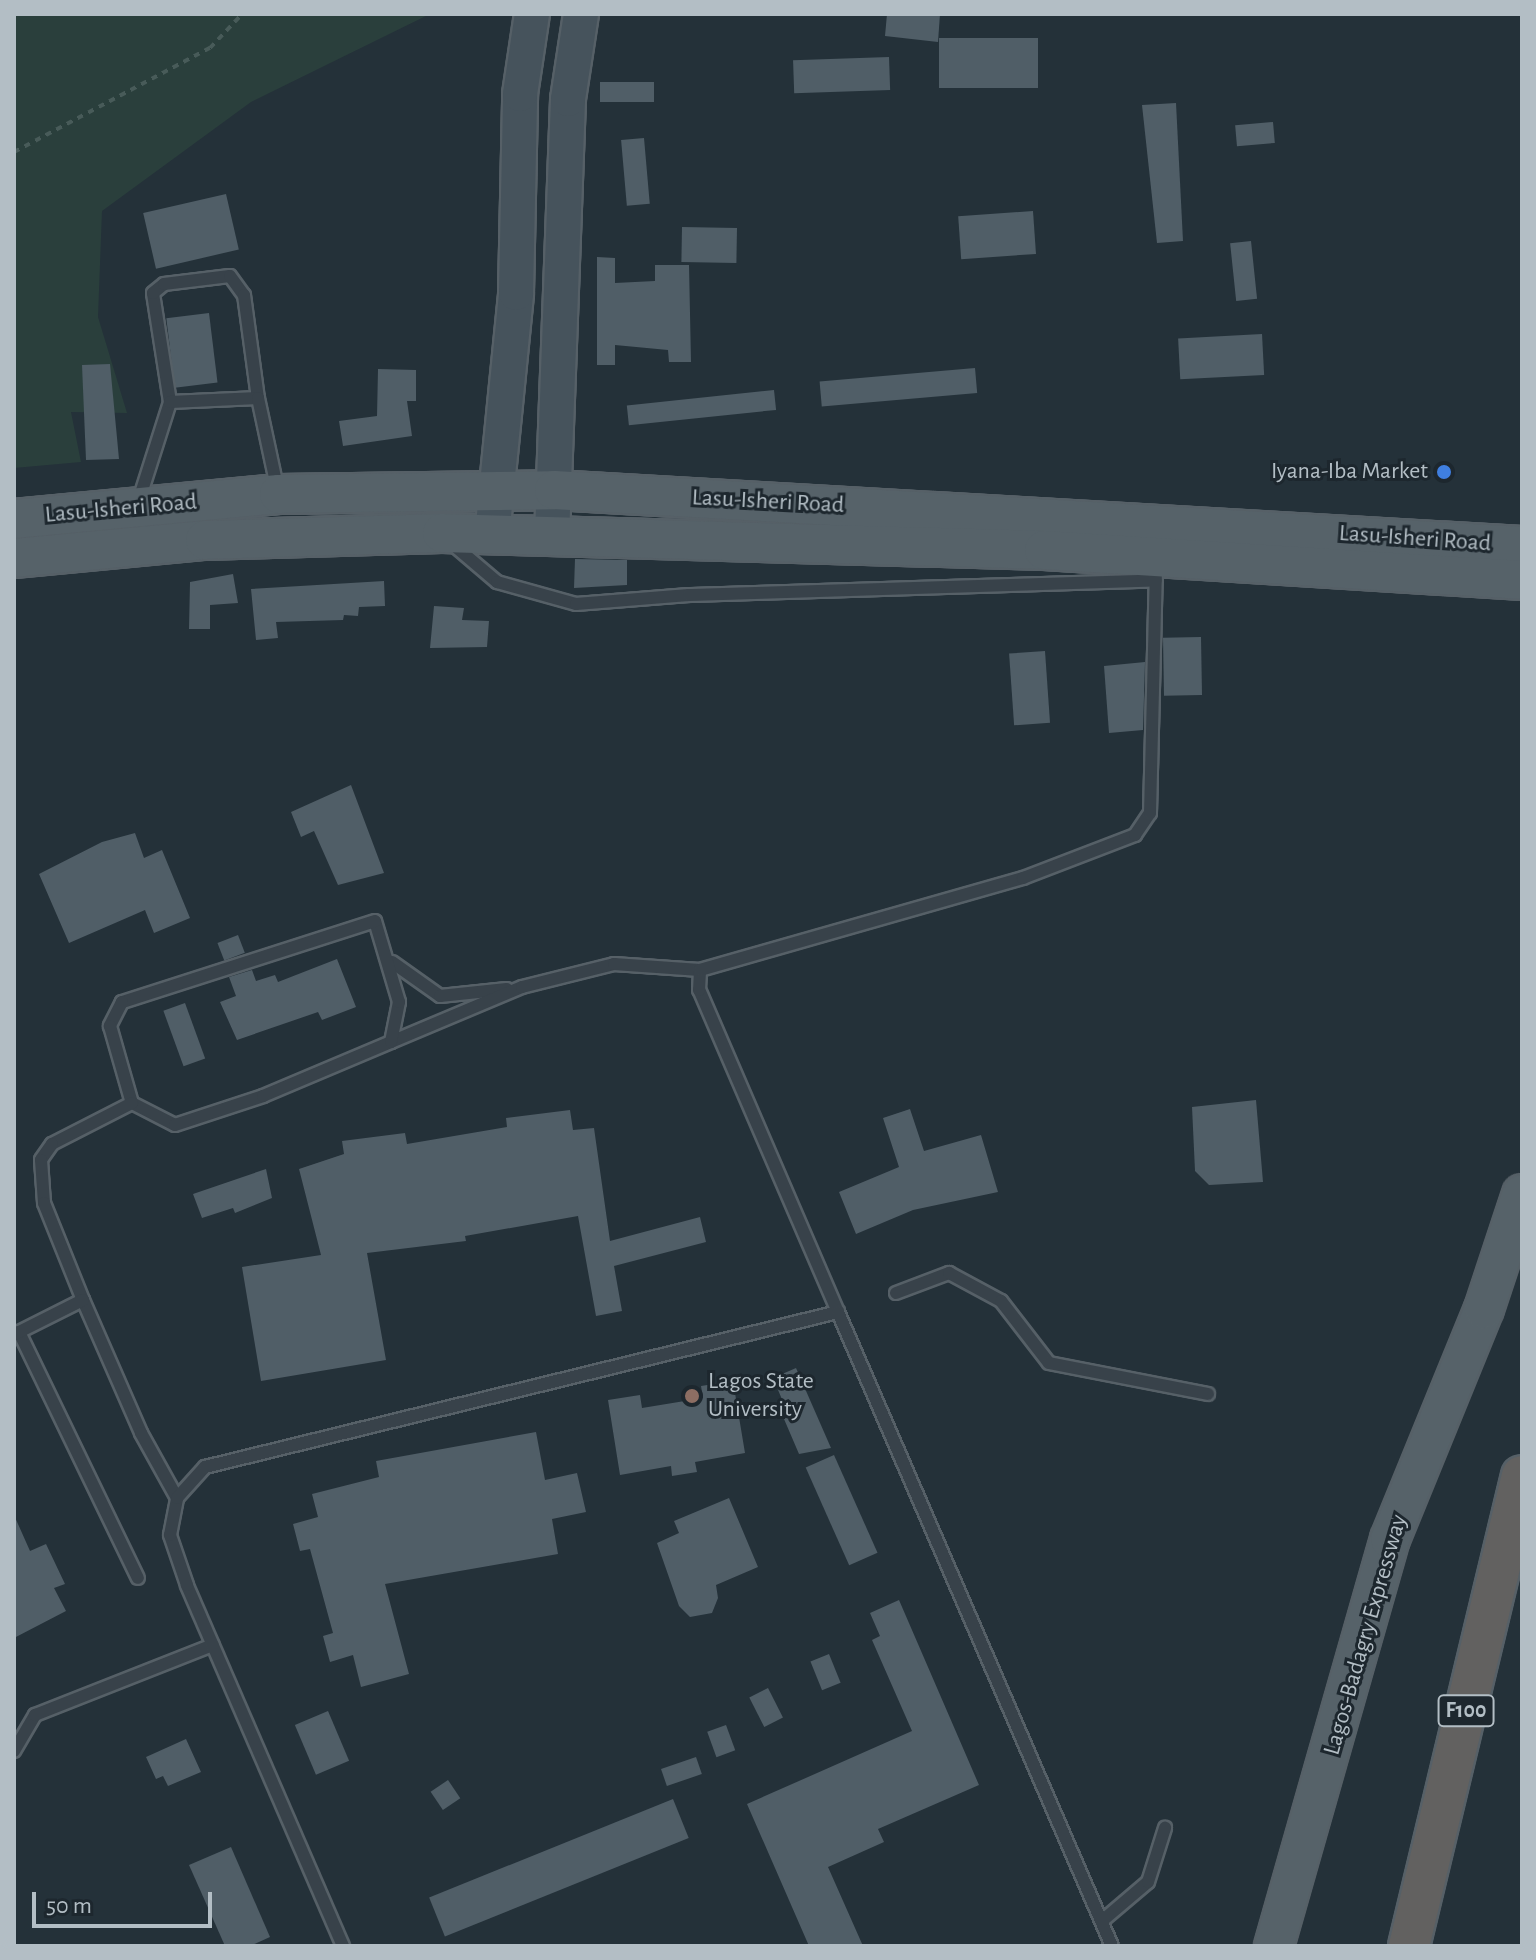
<!DOCTYPE html>
<html>
<head>
<meta charset="utf-8">
<style>
	body { margin:0 }
	#map { position:relative; width:1536px; height:1960px; overflow:hidden; background:#243139; font-family:"Alegreya Sans",sans-serif }
	div>[style] { position:absolute }
	.green>* { inset:0; background:#2a3f3c }
	.building>* { inset:0; background:#505e67; transform-origin:0 0 }
	.path>* { height:4px; margin-top:-2px; transform-origin:0; background:repeating-linear-gradient(90deg,#485b59 0 6px,transparent 0 12px) }
	.roads { filter:drop-shadow(2px 0 #566067) drop-shadow(-2px 0 #566067) drop-shadow(0 2px #566067) drop-shadow(0 -2px #566067) }
	.service>* { height:12px; margin:-6px; padding:0 6px; transform-origin:6px; border-radius:6px; background:#38424a }
	.secondary>* { height:34px; margin:-17px; padding:0 17px; transform-origin:17px; border-radius:17px; background:#46535c }
	.primary>* { height:38px; margin:-19px; padding:0 19px; transform-origin:19px; border-radius:19px; background:#566269 }
	.trunk>* { height:40px; margin:-20px; padding:0 20px; transform-origin:20px; border-radius:20px; background:#626160 }
	.dots>* { width:22px; height:22px; translate:-50% -50%; box-sizing:border-box; border:4px solid #1d272e; border-radius:50% }
	span { translate:-50% -50%; white-space:nowrap; text-align:center; line-height:1.15; -webkit-text-stroke:6px #1d272e; paint-order:stroke }
	.shield-label span { padding:2px 6px; background:#1d272e; border:2px solid; border-radius:6px; -webkit-text-stroke-width:0 }
	.shield-label { font-size:22px; color:#b3bec5; font-weight:700 }
	.poi-label { font-size:24px; color:#b3bec5 }
	.right { translate:-100% -50%; text-align:right }
	.left { translate:0 -50%; text-align:left }
	.street-label { font-size:24px; color:#b3bec5 }
	.frame { position:absolute; inset:0; border:16px solid #b3bec5; pointer-events:none }
	.scale { position:absolute; left:32px; top:1892px; width:180px; height:36px; box-sizing:border-box; border:4px solid #b3bec5; border-top:0; padding-left:10px; font-size:24px; line-height:28px; white-space:nowrap; color:#b3bec5; -webkit-text-stroke:6px #1d272e; paint-order:stroke }
</style>
</head>
<body>
<div id="map">
	<div class="green">
		<div style="clip-path:polygon(14px 14px,430px 14px,251px 102px,102px 211px,98px 317px,127px 413px,71px 412px,81px 462px,14px 468px)"></div>
	</div>
	<div class="building">
		<div style="clip-path:polygon(887px 14px,940px 14px,938px 42px,885px 36px)"></div>
		<div style="left:939px;top:38px;width:99px;height:50px"></div>
		<div style="left:889px;top:57px;width:33px;height:96px;rotate:88deg"></div>
		<div style="left:600px;top:82px;width:54px;height:20px"></div>
		<div style="clip-path:polygon(1176px 103px,1183px 241px,1157px 243px,1142px 105px)"></div>
		<div style="left:1273px;top:122px;width:21px;height:38px;rotate:85deg"></div>
		<div style="left:644px;top:138px;width:66px;height:23px;rotate:85deg"></div>
		<div style="left:226px;top:194px;width:57px;height:85px;rotate:77deg"></div>
		<div style="left:1033px;top:211px;width:43px;height:75px;rotate:86deg"></div>
		<div style="left:682px;top:227px;width:55px;height:35px;rotate:1deg"></div>
		<div style="left:1251px;top:241px;width:58px;height:21px;rotate:84deg"></div>
		<div style="clip-path:polygon(597px 257px,615px 258px,615px 283px,655px 281px,655px 265px,689px 265px,691px 362px,669px 362px,668px 350px,615px 345px,615px 365px,597px 365px)"></div>
		<div style="left:209px;top:313px;width:70px;height:43px;rotate:83deg"></div>
		<div style="left:1262px;top:334px;width:41px;height:84px;rotate:87deg"></div>
		<div style="clip-path:polygon(110px 364px,119px 459px,86px 460px,82px 365px)"></div>
		<div style="left:975px;top:368px;width:25px;height:156px;rotate:85deg"></div>
		<div style="clip-path:polygon(378px 369px,416px 370px,416px 401px,407px 401px,412px 436px,343px 446px,339px 421px,377px 416px)"></div>
		<div style="left:774px;top:390px;width:20px;height:148px;rotate:84deg"></div>
		<div style="clip-path:polygon(575px 559px,627px 560px,627px 585px,574px 588px)"></div>
		<div style="clip-path:polygon(233px 574px,238px 603px,210px 605px,210px 629px,189px 629px,190px 582px)"></div>
		<div style="clip-path:polygon(384px 581px,385px 606px,359px 607px,358px 616px,344px 615px,343px 620px,276px 622px,278px 638px,256px 640px,251px 589px)"></div>
		<div style="clip-path:polygon(434px 606px,464px 608px,462px 620px,489px 621px,487px 647px,430px 648px)"></div>
		<div style="left:1201px;top:637px;width:58px;height:38px;rotate:89deg"></div>
		<div style="left:1045px;top:651px;width:72px;height:36px;rotate:86deg"></div>
		<div style="clip-path:polygon(1145px 662px,1143px 730px,1109px 733px,1104px 666px)"></div>
		<div style="clip-path:polygon(351px 785px,384px 873px,338px 885px,314px 831px,301px 837px,291px 812px)"></div>
		<div style="clip-path:polygon(135px 833px,144px 858px,162px 850px,190px 918px,154px 933px,145px 910px,69px 943px,39px 874px,102px 842px)"></div>
		<div style="left:238px;top:935px;width:19px;height:22px;rotate:69deg"></div>
		<div style="clip-path:polygon(337px 959px,356px 1007px,322px 1020px,318px 1012px,237px 1040px,220px 1002px,236px 996px,229px 977px,252px 970px,256px 981px,275px 975px,278px 982px)"></div>
		<div style="left:185px;top:1003px;width:59px;height:23px;rotate:70deg"></div>
		<div style="clip-path:polygon(1256px 1100px,1263px 1182px,1209px 1185px,1195px 1171px,1192px 1107px)"></div>
		<div style="clip-path:polygon(910px 1109px,924px 1151px,981px 1135px,998px 1192px,913px 1210px,856px 1234px,839px 1192px,899px 1167px,883px 1118px)"></div>
		<div style="clip-path:polygon(570px 1110px,573px 1130px,594px 1128px,610px 1241px,700px 1217px,706px 1242px,614px 1266px,622px 1311px,596px 1316px,578px 1216px,465px 1236px,466px 1241px,367px 1253px,386px 1360px,261px 1381px,242px 1267px,321px 1255px,299px 1169px,344px 1154px,342px 1141px,405px 1133px,407px 1144px,507px 1127px,506px 1118px)"></div>
		<div style="clip-path:polygon(266px 1169px,272px 1198px,235px 1213px,233px 1208px,202px 1218px,193px 1194px)"></div>
		<div style="clip-path:polygon(796px 1368px,831px 1448px,799px 1454px,784px 1419px,789px 1416px,773px 1378px)"></div>
		<div style="clip-path:polygon(733px 1381px,745px 1453px,695px 1462px,697px 1472px,672px 1476px,671px 1466px,620px 1475px,608px 1400px,640px 1395px,642px 1408px,703px 1398px,701px 1386px)"></div>
		<div style="clip-path:polygon(536px 1432px,545px 1480px,577px 1473px,586px 1512px,552px 1519px,558px 1554px,385px 1584px,409px 1674px,361px 1687px,353px 1655px,330px 1662px,323px 1636px,333px 1633px,310px 1549px,300px 1551px,293px 1524px,318px 1517px,312px 1494px,379px 1477px,376px 1461px)"></div>
		<div style="left:834px;top:1455px;width:107px;height:31px;rotate:66deg"></div>
		<div style="clip-path:polygon(729px 1498px,758px 1567px,716px 1585px,718px 1598px,712px 1613px,690px 1617px,679px 1606px,657px 1543px,679px 1533px,674px 1521px)"></div>
		<div style="clip-path:polygon(14px 1515px,30px 1551px,46px 1544px,65px 1584px,54px 1588px,66px 1611px,14px 1638px)"></div>
		<div style="clip-path:polygon(899px 1600px,979px 1785px,878px 1829px,884px 1842px,828px 1867px,863px 1946px,809px 1946px,747px 1804px,912px 1731px,872px 1640px,880px 1636px,870px 1613px)"></div>
		<div style="left:829px;top:1654px;width:31px;height:20px;rotate:68deg"></div>
		<div style="left:768px;top:1688px;width:33px;height:21px;rotate:63deg"></div>
		<div style="left:328px;top:1711px;width:54px;height:36px;rotate:67deg"></div>
		<div style="left:726px;top:1725px;width:27px;height:20px;rotate:70deg"></div>
		<div style="clip-path:polygon(186px 1739px,201px 1772px,168px 1786px,163px 1776px,156px 1779px,146px 1757px)"></div>
		<div style="left:696px;top:1757px;width:18px;height:37px;rotate:71deg"></div>
		<div style="left:448px;top:1780px;width:22px;height:21px;rotate:56deg"></div>
		<div style="left:673px;top:1799px;width:42px;height:263px;rotate:68deg"></div>
		<div style="clip-path:polygon(231px 1847px,270px 1937px,250px 1946px,225px 1946px,189px 1865px)"></div>
	</div>
	<div class="path">
		<div style="left:14px;top:152px;width:222px;rotate:-28deg"></div>
		<div style="left:210px;top:48px;width:47px;rotate:-46.7deg"></div>
	</div>
	<div class="roads">
		<div class="service">
			<div style="left:170px;top:402px;width:110px;rotate:-98.9deg"></div>
			<div style="left:153px;top:293px;width:14px;rotate:-39deg"></div>
			<div style="left:164px;top:284px;width:66px;rotate:-6.9deg"></div>
			<div style="left:230px;top:276px;width:24px;rotate:54deg"></div>
			<div style="left:244px;top:295px;width:104px;rotate:82.3deg"></div>
			<div style="left:138px;top:503px;width:106px;rotate:-72.4deg"></div>
			<div style="left:170px;top:402px;width:88px;rotate:-2.6deg"></div>
			<div style="left:258px;top:398px;width:95px;rotate:77.9deg"></div>
			<div style="left:450px;top:542px;width:62px;rotate:40.4deg"></div>
			<div style="left:497px;top:582px;width:82px;rotate:15.6deg"></div>
			<div style="left:576px;top:604px;width:113px;rotate:-4.6deg"></div>
			<div style="left:689px;top:595px;width:467px;rotate:-1.8deg"></div>
			<div style="left:392px;top:962px;width:59px;rotate:35.3deg"></div>
			<div style="left:440px;top:996px;width:67px;rotate:-6deg"></div>
			<div style="left:391px;top:1042px;width:142px;rotate:-22.8deg"></div>
			<div style="left:522px;top:987px;width:95px;rotate:-14deg"></div>
			<div style="left:614px;top:964px;width:86px;rotate:4deg"></div>
			<div style="left:132px;top:1103px;width:48px;rotate:27.1deg"></div>
			<div style="left:175px;top:1125px;width:93px;rotate:-18.2deg"></div>
			<div style="left:263px;top:1096px;width:139px;rotate:-22.9deg"></div>
			<div style="left:391px;top:1042px;width:41px;rotate:-78.7deg"></div>
			<div style="left:399px;top:1002px;width:84px;rotate:-106.5deg"></div>
			<div style="left:375px;top:921px;width:266px;rotate:162.2deg"></div>
			<div style="left:122px;top:1002px;width:27px;rotate:117deg"></div>
			<div style="left:110px;top:1026px;width:80px;rotate:74.1deg"></div>
			<div style="left:132px;top:1103px;width:90px;rotate:152.9deg"></div>
			<div style="left:52px;top:1144px;width:19px;rotate:125deg"></div>
			<div style="left:41px;top:1160px;width:43px;rotate:86deg"></div>
			<div style="left:44px;top:1203px;width:105px;rotate:68.1deg"></div>
			<div style="left:83px;top:1300px;width:145px;rotate:66.4deg"></div>
			<div style="left:141px;top:1433px;width:74px;rotate:61deg"></div>
			<div style="left:896px;top:1293px;width:57px;rotate:-20.7deg"></div>
			<div style="left:949px;top:1273px;width:59px;rotate:28.3deg"></div>
			<div style="left:1001px;top:1301px;width:78px;rotate:52.3deg"></div>
			<div style="left:1049px;top:1363px;width:162px;rotate:11deg"></div>
			<div style="left:838px;top:1312px;width:351px;rotate:-113.3deg"></div>
			<div style="left:699px;top:990px;width:20px;rotate:-87deg"></div>
			<div style="left:700px;top:970px;width:336px;rotate:-15.9deg"></div>
			<div style="left:1023px;top:878px;width:120px;rotate:-21deg"></div>
			<div style="left:1135px;top:835px;width:27px;rotate:-56deg"></div>
			<div style="left:1150px;top:813px;width:250px;rotate:-88.6deg"></div>
			<div style="left:19px;top:1332px;width:273px;rotate:64.2deg"></div>
			<div style="left:15px;top:1334px;width:76px;rotate:-26.6deg"></div>
			<div style="left:14px;top:1751px;width:42px;rotate:-59.7deg"></div>
			<div style="left:35px;top:1715px;width:191px;rotate:-21.5deg"></div>
			<div style="left:1102px;top:1921px;width:60px;rotate:-40.3deg"></div>
			<div style="left:1148px;top:1882px;width:57px;rotate:-72.5deg"></div>
			<div style="left:343px;top:1946px;width:393px;rotate:-113.4deg"></div>
			<div style="left:187px;top:1585px;width:53px;rotate:-108.8deg"></div>
			<div style="left:170px;top:1535px;width:38px;rotate:-79deg"></div>
			<div style="left:177px;top:1498px;width:42px;rotate:-47.9deg"></div>
			<div style="left:205px;top:1467px;width:652px;rotate:-13.76deg"></div>
			<div style="left:838px;top:1312px;width:691px;rotate:66.63deg"></div>
		</div>
		<div class="secondary">
			<div style="left:492px;top:535px;width:243px;rotate:-84.3deg"></div>
			<div style="left:516px;top:293px;width:199px;rotate:-88.8deg"></div>
			<div style="left:520px;top:94px;width:81px;rotate:-81.5deg"></div>
			<div style="left:552px;top:536px;width:437px;rotate:-87.9deg"></div>
			<div style="left:568px;top:99px;width:86px;rotate:-81.3deg"></div>
		</div>
		<div class="primary">
			<div style="left:14px;top:519px;width:266px;rotate:-5.4deg"></div>
			<div style="left:279px;top:494px;width:275px;rotate:-0.8deg"></div>
			<div style="left:554px;top:490px;width:970px;rotate:3.31deg"></div>
			<div style="left:14px;top:558px;width:192px;rotate:-5.4deg"></div>
			<div style="left:205px;top:540px;width:237px;rotate:-1.7deg"></div>
			<div style="left:442px;top:533px;width:602px;rotate:1.62deg"></div>
			<div style="left:1044px;top:550px;width:479px;rotate:3.6deg"></div>
			<div style="left:1274px;top:1946px;width:423px;rotate:-74.1deg"></div>
			<div style="left:1390px;top:1539px;width:248px;rotate:-67.8deg"></div>
			<div style="left:1484px;top:1309px;width:121px;rotate:-71.7deg"></div>
		</div>
		<div class="trunk">
			<div style="left:1409px;top:1946px;width:483px;rotate:-76.5deg"></div>
		</div>
	</div>
	<div class="dots">
		<div style="left:1444px;top:472px;background:#3f7fe0"></div>
		<div style="left:692px;top:1396px;background:#8d6e63"></div>
	</div>
	<div class="shield-label">
		<span style="left:1466px;top:1711px">F100</span>
	</div>
	<div class="poi-label">
		<span class="right" style="left:1428px;top:472px">Iyana-Iba Market</span>
		<span class="left" style="left:708px;top:1396px">Lagos State<br>University</span>
	</div>
	<div class="street-label">
		<span style="left:768px;top:502px;rotate:3deg">Lasu-Isheri Road</span>
		<span style="left:121px;top:509px;rotate:-5deg">Lasu-Isheri Road</span>
		<span style="left:1415px;top:539px;rotate:4deg">Lasu-Isheri Road</span>
		<span style="left:1366px;top:1635px;rotate:-74deg">Lagos-Badagry Expressway</span>
	</div>
	<div class="frame"></div>
	<div class="scale">50 m</div>
</div>
</body>
</html>
